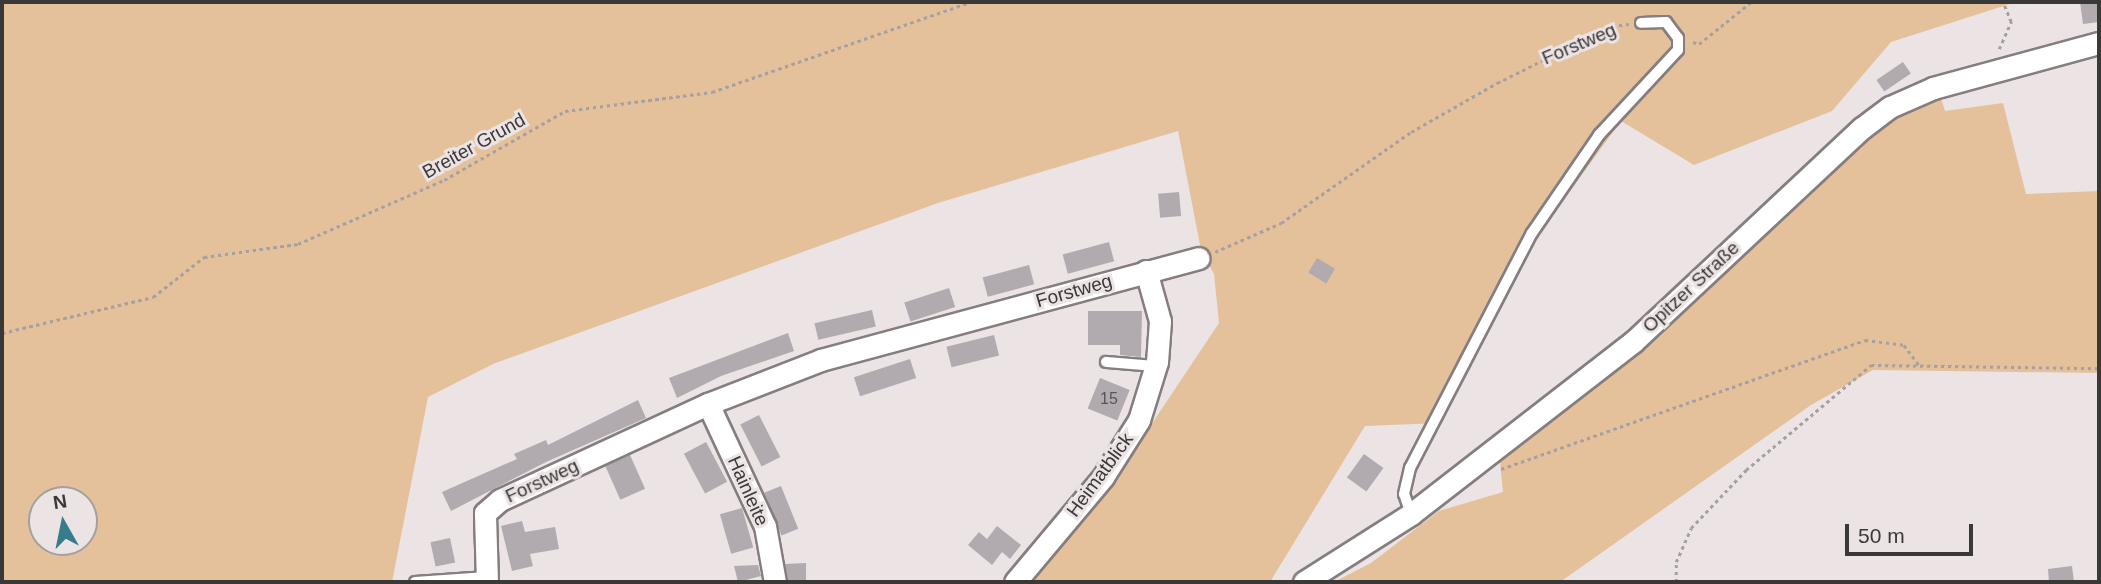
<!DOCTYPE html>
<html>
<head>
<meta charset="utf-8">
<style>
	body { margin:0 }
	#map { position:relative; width:2101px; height:584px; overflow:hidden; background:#ebe3e4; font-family:Helvetica,sans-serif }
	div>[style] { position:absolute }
	.green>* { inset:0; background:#e4c19b }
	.building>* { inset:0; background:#b1abaf; transform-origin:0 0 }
	.path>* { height:2.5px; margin-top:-1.25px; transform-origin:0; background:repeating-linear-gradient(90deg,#a6a0a1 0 3.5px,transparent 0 7px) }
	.roads { filter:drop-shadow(2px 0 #857d7f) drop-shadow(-2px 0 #857d7f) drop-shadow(0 2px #857d7f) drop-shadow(0 -2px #857d7f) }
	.lane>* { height:10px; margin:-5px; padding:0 5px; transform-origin:5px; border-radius:5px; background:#fff }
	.street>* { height:21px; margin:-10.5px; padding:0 10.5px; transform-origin:10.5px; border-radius:10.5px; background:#fff }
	span { translate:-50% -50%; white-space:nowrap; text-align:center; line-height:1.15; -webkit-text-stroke:6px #ebe3e4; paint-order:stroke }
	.number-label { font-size:16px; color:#585556 }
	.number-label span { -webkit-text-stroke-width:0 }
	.street-label { font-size:19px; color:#3b3838 }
	.frame { position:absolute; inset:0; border:4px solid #3b3838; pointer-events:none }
	.north { position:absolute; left:28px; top:486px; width:70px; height:70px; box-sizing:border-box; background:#ebe3e4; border:2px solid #a59f9f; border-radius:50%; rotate:351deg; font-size:19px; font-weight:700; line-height:28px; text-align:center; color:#3b3838 }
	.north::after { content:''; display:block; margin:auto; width:24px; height:32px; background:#377c8a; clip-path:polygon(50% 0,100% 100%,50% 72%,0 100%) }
	.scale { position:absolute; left:1845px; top:524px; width:128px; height:32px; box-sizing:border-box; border:4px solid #3b3838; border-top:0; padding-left:9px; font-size:21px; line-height:24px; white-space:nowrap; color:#3b3838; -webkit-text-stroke:5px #ebe3e4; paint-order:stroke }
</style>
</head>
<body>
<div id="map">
	<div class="green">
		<div style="clip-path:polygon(evenodd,2px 2px,2016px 2px,1891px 42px,1832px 111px,1694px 165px,1621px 121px,1532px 243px,1440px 423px,1365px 426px,1270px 582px,1022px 582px,1153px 422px,1219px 323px,1214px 274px,1201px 250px,1178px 131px,938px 203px,493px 364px,428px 397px,392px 582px,2px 582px,2px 2px,42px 500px,84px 500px,84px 542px,42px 542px,42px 500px)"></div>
		<div style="clip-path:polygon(1940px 95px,1945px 111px,2003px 103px,2026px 194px,2099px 191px,2099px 373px,1873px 370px,1811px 405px,1560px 582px,1334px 582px,1371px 563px,1439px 511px,1503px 492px,1500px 462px,1639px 353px,1883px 123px)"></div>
	</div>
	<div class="building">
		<div style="clip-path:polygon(2080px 2px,2099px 2px,2099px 22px,2083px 24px)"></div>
		<div style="left:1903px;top:62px;width:14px;height:32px;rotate:56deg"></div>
		<div style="left:1179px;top:192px;width:24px;height:21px;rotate:85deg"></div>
		<div style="left:1109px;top:242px;width:20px;height:48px;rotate:75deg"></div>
		<div style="left:1317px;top:258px;width:21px;height:17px;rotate:31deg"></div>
		<div style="left:1029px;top:265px;width:20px;height:48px;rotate:75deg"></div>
		<div style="left:949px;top:288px;width:20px;height:47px;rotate:72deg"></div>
		<div style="left:872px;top:310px;width:17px;height:59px;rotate:77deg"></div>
		<div style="clip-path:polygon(1088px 311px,1142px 311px,1141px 357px,1120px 355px,1120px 345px,1088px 345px)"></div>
		<div style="clip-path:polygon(788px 333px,794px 351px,721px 376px,677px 398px,669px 378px)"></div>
		<div style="left:994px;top:335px;width:21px;height:49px;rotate:76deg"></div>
		<div style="left:910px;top:359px;width:20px;height:59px;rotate:72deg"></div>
		<div style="left:1100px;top:378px;width:32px;height:33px;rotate:22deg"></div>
		<div style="clip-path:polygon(638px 400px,646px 418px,546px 462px,451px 511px,442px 492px,517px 459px,514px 454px,546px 440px,548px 445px)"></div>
		<div style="left:759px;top:415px;width:47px;height:21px;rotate:63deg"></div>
		<div style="left:706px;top:442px;width:45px;height:25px;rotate:62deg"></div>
		<div style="left:1364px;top:454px;width:24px;height:29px;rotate:36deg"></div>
		<div style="left:630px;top:455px;width:37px;height:27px;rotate:66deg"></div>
		<div style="left:781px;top:486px;width:46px;height:18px;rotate:68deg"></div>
		<div style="left:742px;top:508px;width:41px;height:23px;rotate:74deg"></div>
		<div style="clip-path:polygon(522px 521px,525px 532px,555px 527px,559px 549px,530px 554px,533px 566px,512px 571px,501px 526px)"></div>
		<div style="clip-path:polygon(997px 526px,1021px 545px,1010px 559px,1002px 552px,992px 565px,968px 545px,979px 532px,987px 539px)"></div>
		<div style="left:450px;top:538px;width:25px;height:20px;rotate:78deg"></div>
		<div style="clip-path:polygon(806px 563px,806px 582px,788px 582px,785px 564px)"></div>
		<div style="clip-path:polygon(758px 565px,761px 576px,738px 582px,734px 566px)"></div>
		<div style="clip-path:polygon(2072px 566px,2074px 582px,2049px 582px,2048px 569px)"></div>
	</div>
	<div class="path">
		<div style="left:1693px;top:42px;width:6px;rotate:18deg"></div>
		<div style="left:1699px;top:44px;width:67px;rotate:-38.9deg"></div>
		<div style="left:1999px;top:49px;width:30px;rotate:-66deg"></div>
		<div style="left:2011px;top:22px;width:22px;rotate:-112deg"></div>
		<div style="left:1215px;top:252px;width:72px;rotate:-23.7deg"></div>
		<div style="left:1281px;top:223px;width:159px;rotate:-35deg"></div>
		<div style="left:1411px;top:132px;width:99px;rotate:-29.7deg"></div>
		<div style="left:1497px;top:83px;width:128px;rotate:-26.4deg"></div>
		<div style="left:1612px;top:26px;width:17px;rotate:-7deg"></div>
		<div style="left:2px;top:333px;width:155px;rotate:-13.4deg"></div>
		<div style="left:153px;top:297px;width:65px;rotate:-38.1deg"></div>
		<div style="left:204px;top:257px;width:95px;rotate:-7.9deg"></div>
		<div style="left:298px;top:244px;width:159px;rotate:-23.7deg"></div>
		<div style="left:444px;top:180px;width:139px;rotate:-29.7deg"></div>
		<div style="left:565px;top:111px;width:148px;rotate:-7.4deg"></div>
		<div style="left:712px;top:92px;width:273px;rotate:-19.2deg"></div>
		<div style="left:1501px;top:469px;width:386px;rotate:-19.5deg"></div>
		<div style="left:1865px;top:340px;width:39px;rotate:7deg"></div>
		<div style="left:1904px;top:345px;width:26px;rotate:53deg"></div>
		<div style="left:1676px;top:582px;width:20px;rotate:-90deg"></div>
		<div style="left:1676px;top:562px;width:37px;rotate:-66deg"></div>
		<div style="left:1691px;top:528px;width:80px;rotate:-46.5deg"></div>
		<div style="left:1746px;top:470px;width:163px;rotate:-40deg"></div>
		<div style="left:1871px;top:365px;width:228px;rotate:0.8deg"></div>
	</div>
	<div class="roads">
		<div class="lane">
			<div style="left:1106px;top:362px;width:50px;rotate:4.6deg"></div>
			<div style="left:1411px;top:514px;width:21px;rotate:-109deg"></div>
			<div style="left:1404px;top:494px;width:27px;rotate:-77deg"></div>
			<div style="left:1410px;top:468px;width:265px;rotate:-62.6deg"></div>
			<div style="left:1532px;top:233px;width:119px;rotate:-55.6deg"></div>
			<div style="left:1599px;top:135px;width:116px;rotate:-47.1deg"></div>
			<div style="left:1678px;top:50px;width:12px;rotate:-90deg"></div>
			<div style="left:1678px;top:38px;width:20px;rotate:-127deg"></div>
			<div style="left:1666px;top:22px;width:25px;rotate:178deg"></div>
			<div style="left:415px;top:582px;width:72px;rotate:-4deg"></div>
		</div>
		<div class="street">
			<div style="left:708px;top:404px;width:135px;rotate:65deg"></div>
			<div style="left:765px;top:526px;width:57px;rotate:79.9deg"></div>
			<div style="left:487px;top:582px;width:69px;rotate:-91.7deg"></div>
			<div style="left:485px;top:513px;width:20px;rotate:-41deg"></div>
			<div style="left:500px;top:500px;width:229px;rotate:-24.8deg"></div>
			<div style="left:708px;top:404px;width:121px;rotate:-21.3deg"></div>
			<div style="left:821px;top:360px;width:391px;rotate:-15.1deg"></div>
			<div style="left:1015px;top:582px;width:137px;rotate:-50deg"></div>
			<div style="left:1103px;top:477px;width:67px;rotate:-57.7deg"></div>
			<div style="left:1139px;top:420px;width:61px;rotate:-72.8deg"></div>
			<div style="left:1157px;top:362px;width:41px;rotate:-85.8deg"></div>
			<div style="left:1160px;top:321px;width:52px;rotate:-105.6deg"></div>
			<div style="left:1304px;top:582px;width:127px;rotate:-32.4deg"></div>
			<div style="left:1411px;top:514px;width:281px;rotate:-37.8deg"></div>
			<div style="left:1633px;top:342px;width:313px;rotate:-43.1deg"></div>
			<div style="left:1862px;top:128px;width:35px;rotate:-37deg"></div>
			<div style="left:1890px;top:107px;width:47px;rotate:-23.8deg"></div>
			<div style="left:1933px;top:88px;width:172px;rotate:-15.2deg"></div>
		</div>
	</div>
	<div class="number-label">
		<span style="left:1109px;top:399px">15</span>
	</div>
	<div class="street-label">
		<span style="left:1579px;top:44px;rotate:-23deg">Forstweg</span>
		<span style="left:474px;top:146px;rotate:-29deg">Breiter Grund</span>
		<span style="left:1691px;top:287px;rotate:-43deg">Opitzer Straße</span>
		<span style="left:1074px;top:291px;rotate:-16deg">Forstweg</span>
		<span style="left:1100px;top:475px;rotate:-54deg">Heimatblick</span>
		<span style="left:542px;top:481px;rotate:-25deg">Forstweg</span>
		<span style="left:748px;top:491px;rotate:66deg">Hainleite</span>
	</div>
	<div class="frame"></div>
	<div class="north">N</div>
	<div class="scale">50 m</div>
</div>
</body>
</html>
